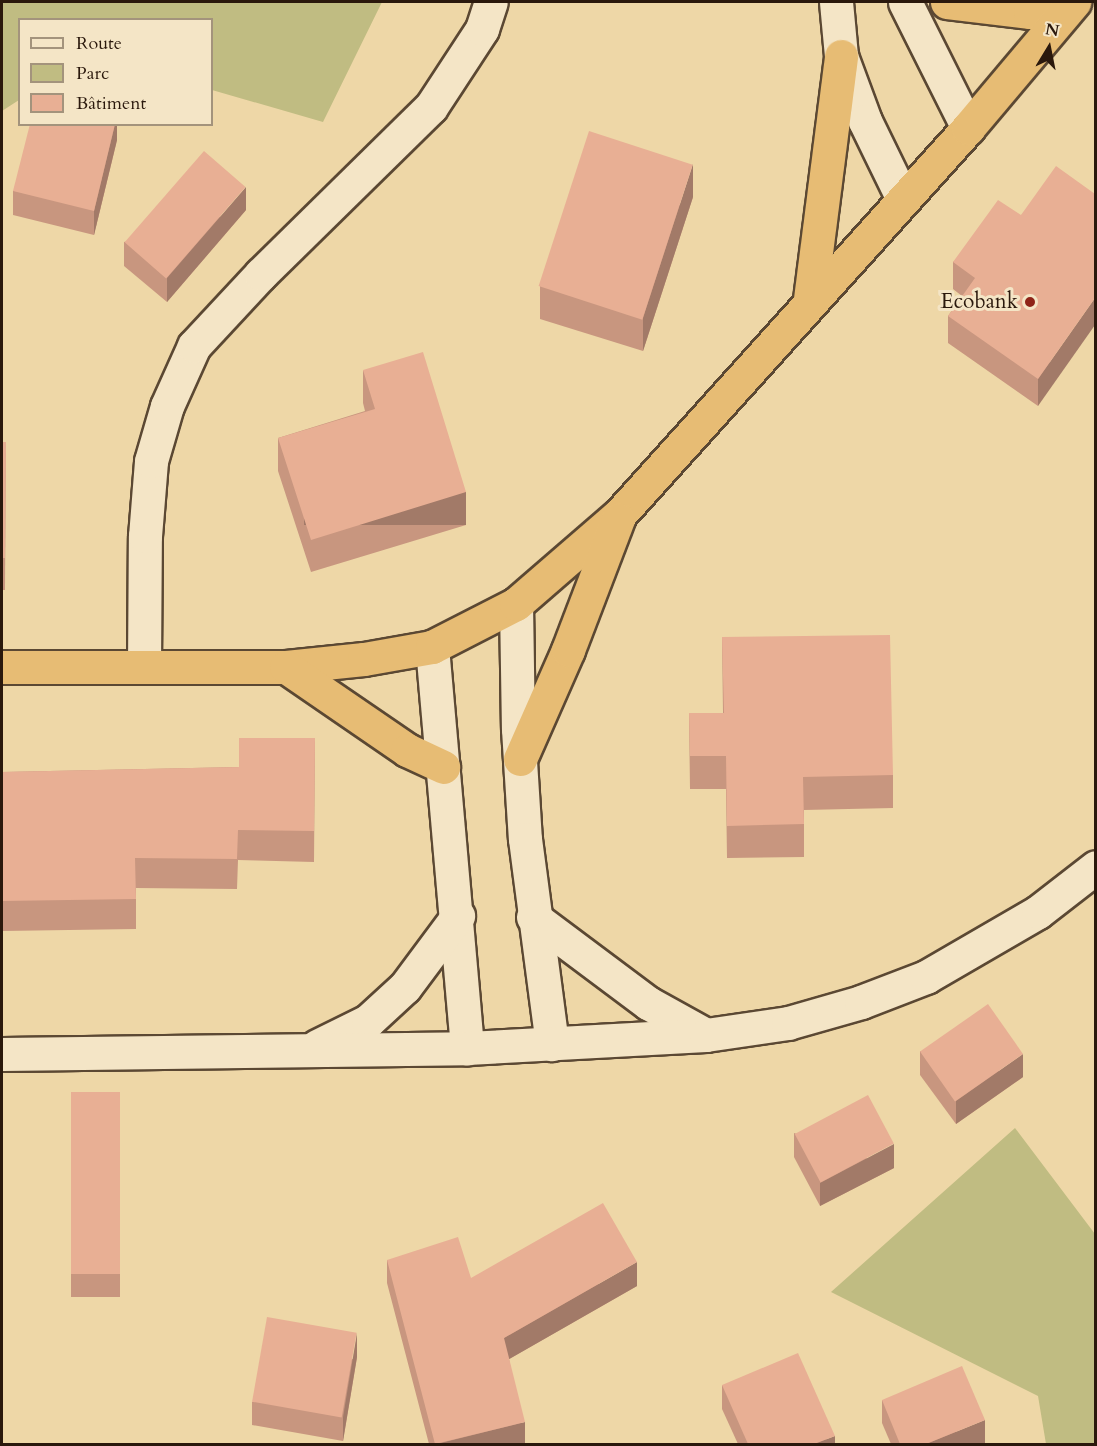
<!DOCTYPE html>
<html>
<head>
<meta charset="utf-8">
<style>
	body { margin:0 }
	#map { position:relative; width:1097px; height:1446px; overflow:hidden; background:#eed7a7; font-family:Cardo,serif }
	div>[style] { position:absolute }
	.green>* { inset:0; background:#c0bc82 }
	.roads { filter:drop-shadow(2px 0 #5b4833) drop-shadow(-2px 0 #5b4833) drop-shadow(0 2px #5b4833) drop-shadow(0 -2px #5b4833) }
	.street>* { height:33px; margin:-16.5px; padding:0 16.5px; transform-origin:16.5px; border-radius:16.5px; background:#f4e5c6 }
	.secondary>* { height:33px; margin:-16.5px; padding:0 16.5px; transform-origin:16.5px; border-radius:16.5px; background:#f4e5c6 }
	.highway>* { height:33px; margin:-16.5px; padding:0 16.5px; transform-origin:16.5px; border-radius:16.5px; background:#e7bc74 }
	.wall>* { inset:0; background:#c8967f; transform-origin:0 0 }
	.shaded-wall>* { inset:0; background:#a27a68; transform-origin:0 0 }
	.building>* { inset:0; background:#e8af94; transform-origin:0 0 }
	.dots>* { width:16px; height:16px; translate:-50% -50%; box-sizing:border-box; border:3px solid #f4e5c6; border-radius:50% }
	span { translate:-50% -50%; white-space:nowrap; text-align:center; line-height:1.15; -webkit-text-stroke:6px #f4e5c6; paint-order:stroke }
	.poi-label { font-size:21px; color:#2a180c }
	.right { translate:-100% -50%; text-align:right }
	.frame { position:absolute; inset:0; border:3px solid #2a180c; pointer-events:none }
	.legend { position:absolute; left:18px; top:18px; width:195px; height:108px; box-sizing:border-box; background:#f4e5c6; border:2px solid #a3937c; margin:0; padding:8px 10px; list-style:none; font-size:18px; color:#2a180c }
	.legend li { display:flex; align-items:center; gap:12px; height:30px }
	.legend b { width:30px; border:2px solid #a3937c }
	.north { position:absolute; left:1019px; top:18px; width:60px; height:60px; -webkit-text-stroke:4px #f4e5c6; paint-order:stroke; rotate:10deg; font-size:16px; font-weight:700; line-height:24px; text-align:center; color:#2a180c }
	.north::after { content:''; display:block; margin:auto; width:21px; height:27px; background:#2a180c; clip-path:polygon(50% 0,100% 100%,50% 72%,0 100%) }
</style>
</head>
<body>
<div id="map">
	<div class="green">
		<div style="clip-path:polygon(2px 2px,382px 2px,323px 122px,212px 90px,212px 20px,20px 20px,19px 100px,2px 111px)"></div>
		<div style="clip-path:polygon(1015px 1128px,1095px 1234px,1095px 1444px,1046px 1444px,1038px 1396px,831px 1292px)"></div>
	</div>
	<div class="roads">
		<div class="street">
			<div style="left:836px;top:2px;width:54px;rotate:84.7deg"></div>
			<div style="left:841px;top:56px;width:69px;rotate:69.7deg"></div>
			<div style="left:865px;top:121px;width:85px;rotate:64deg"></div>
			<div style="left:905px;top:2px;width:141px;rotate:63.4deg"></div>
			<div style="left:516px;top:604px;width:125px;rotate:89.1deg"></div>
			<div style="left:518px;top:729px;width:110px;rotate:86.4deg"></div>
			<div style="left:525px;top:839px;width:207px;rotate:82.5deg"></div>
			<div style="left:432px;top:647px;width:403px;rotate:85deg"></div>
			<div style="left:144px;top:666px;width:130px;rotate:-89.6deg"></div>
			<div style="left:145px;top:536px;width:75px;rotate:-85.4deg"></div>
			<div style="left:151px;top:461px;width:57px;rotate:-73.8deg"></div>
			<div style="left:167px;top:406px;width:66px;rotate:-65.8deg"></div>
			<div style="left:194px;top:346px;width:98px;rotate:-47.1deg"></div>
			<div style="left:261px;top:274px;width:238px;rotate:-44.5deg"></div>
			<div style="left:431px;top:107px;width:93px;rotate:-56.8deg"></div>
			<div style="left:482px;top:29px;width:28px;rotate:-72deg"></div>
		</div>
		<div class="secondary">
			<div style="left:533px;top:917px;width:144px;rotate:36.8deg"></div>
			<div style="left:648px;top:1003px;width:66px;rotate:28.9deg"></div>
			<div style="left:317px;top:1046px;width:57px;rotate:-26.1deg"></div>
			<div style="left:368px;top:1021px;width:50px;rotate:-42.6deg"></div>
			<div style="left:405px;top:987px;width:89px;rotate:-53.3deg"></div>
			<div style="left:2px;top:1054px;width:465px;rotate:-0.7deg"></div>
			<div style="left:467px;top:1048px;width:239px;rotate:-3.1deg"></div>
			<div style="left:706px;top:1035px;width:83px;rotate:-8.3deg"></div>
			<div style="left:788px;top:1023px;width:76px;rotate:-16deg"></div>
			<div style="left:861px;top:1002px;width:70px;rotate:-21deg"></div>
			<div style="left:926px;top:977px;width:129px;rotate:-30.1deg"></div>
			<div style="left:1038px;top:912px;width:73px;rotate:-37.8deg"></div>
		</div>
		<div class="highway">
			<div style="left:947px;top:2px;width:84px;rotate:6.9deg"></div>
			<div style="left:1030px;top:12px;width:35px"></div>
			<div style="left:810px;top:299px;width:245px;rotate:-82.7deg"></div>
			<div style="left:2px;top:667px;width:284px"></div>
			<div style="left:286px;top:667px;width:78px;rotate:-5.9deg"></div>
			<div style="left:364px;top:659px;width:69px;rotate:-10deg"></div>
			<div style="left:432px;top:647px;width:94px;rotate:-27.1deg"></div>
			<div style="left:516px;top:604px;width:138px;rotate:-40.9deg"></div>
			<div style="left:620px;top:514px;width:520px;rotate:-47.96deg"></div>
			<div style="left:968px;top:128px;width:165px;rotate:-49.9deg"></div>
			<div style="left:286px;top:667px;width:147px;rotate:34.4deg"></div>
			<div style="left:407px;top:750px;width:40px;rotate:25deg"></div>
			<div style="left:520px;top:759px;width:119px;rotate:-66.2deg"></div>
			<div style="left:568px;top:650px;width:140px;rotate:-69.1deg"></div>
		</div>
	</div>
	<div class="wall">
		<div style="clip-path:polygon(117px 124px,117px 140px,94px 235px,13px 215px,13px 191px)"></div>
		<div style="clip-path:polygon(1095px 194px,1038px 406px,948px 343px,948px 316px,962px 296px,953px 289px,953px 262px,1021px 215px)"></div>
		<div style="clip-path:polygon(693px 197px,643px 351px,540px 319px,540px 286px)"></div>
		<div style="clip-path:polygon(246px 210px,167px 302px,124px 266px,124px 242px)"></div>
		<div style="clip-path:polygon(363px 370px,466px 525px,311px 572px,278px 471px,278px 438px,365px 411px,363px 403px)"></div>
		<div style="clip-path:polygon(2px 442px,6px 442px,5px 590px,2px 590px)"></div>
		<div style="clip-path:polygon(722px 637px,893px 775px,893px 808px,804px 810px,804px 857px,727px 858px,726px 789px,690px 789px,689px 713px,723px 713px)"></div>
		<div style="clip-path:polygon(315px 738px,314px 862px,238px 860px,237px 889px,136px 888px,136px 929px,2px 931px,2px 772px,239px 767px)"></div>
		<div style="clip-path:polygon(920px 1051px,1023px 1077px,956px 1124px,920px 1075px)"></div>
		<div style="left:71px;top:1092px;width:49px;height:205px"></div>
		<div style="clip-path:polygon(794px 1133px,894px 1168px,820px 1206px,794px 1157px)"></div>
		<div style="clip-path:polygon(387px 1260px,471px 1278px,637px 1286px,509px 1359px,525px 1444px,429px 1444px,387px 1283px)"></div>
		<div style="clip-path:polygon(357px 1357px,343px 1441px,252px 1425px,252px 1402px)"></div>
		<div style="clip-path:polygon(722px 1385px,835px 1444px,738px 1444px,722px 1409px)"></div>
		<div style="clip-path:polygon(882px 1400px,985px 1444px,891px 1444px,882px 1423px)"></div>
	</div>
	<div class="shaded-wall">
		<div style="clip-path:polygon(115px 124px,117px 124px,117px 140px,94px 235px,94px 211px)"></div>
		<div style="clip-path:polygon(693px 164px,693px 197px,643px 351px,643px 318px)"></div>
		<div style="clip-path:polygon(246px 187px,246px 210px,167px 302px,167px 278px)"></div>
		<div style="clip-path:polygon(1095px 298px,1095px 325px,1038px 406px,1038px 379px)"></div>
		<div style="left:466px;top:492px;width:33px;height:162px;rotate:90deg"></div>
		<div style="clip-path:polygon(1023px 1054px,1023px 1077px,956px 1124px,956px 1101px)"></div>
		<div style="clip-path:polygon(894px 1144px,894px 1168px,820px 1206px,820px 1183px)"></div>
		<div style="clip-path:polygon(637px 1262px,637px 1286px,504px 1362px,504px 1338px)"></div>
		<div style="clip-path:polygon(357px 1333px,357px 1357px,343px 1441px,343px 1417px)"></div>
		<div style="clip-path:polygon(985px 1420px,985px 1444px,926px 1444px)"></div>
		<div style="clip-path:polygon(525px 1422px,525px 1444px,437px 1444px)"></div>
		<div style="clip-path:polygon(835px 1436px,835px 1444px,814px 1444px)"></div>
	</div>
	<div class="building">
		<div style="clip-path:polygon(30px 124px,115px 124px,94px 211px,13px 191px)"></div>
		<div style="left:589px;top:131px;width:109px;height:163px;rotate:18deg"></div>
		<div style="left:204px;top:151px;width:55px;height:121px;rotate:41deg"></div>
		<div style="clip-path:polygon(1056px 166px,1095px 194px,1095px 298px,1038px 379px,948px 316px,975px 278px,953px 262px,998px 200px,1021px 215px)"></div>
		<div style="clip-path:polygon(423px 352px,466px 492px,311px 540px,278px 438px,375px 409px,363px 370px)"></div>
		<div style="clip-path:polygon(2px 442px,6px 442px,5px 558px,2px 558px)"></div>
		<div style="clip-path:polygon(890px 635px,893px 775px,803px 777px,804px 824px,727px 826px,726px 756px,690px 756px,689px 713px,724px 713px,722px 637px)"></div>
		<div style="clip-path:polygon(239px 738px,315px 738px,314px 831px,238px 830px,237px 859px,135px 858px,136px 899px,2px 901px,2px 772px,239px 767px)"></div>
		<div style="left:988px;top:1004px;width:61px;height:83px;rotate:55deg"></div>
		<div style="left:71px;top:1092px;width:49px;height:182px"></div>
		<div style="left:868px;top:1095px;width:55px;height:83px;rotate:62deg"></div>
		<div style="clip-path:polygon(603px 1203px,637px 1262px,504px 1338px,525px 1422px,435px 1444px,387px 1260px,458px 1237px,471px 1278px)"></div>
		<div style="left:267px;top:1317px;width:91px;height:86px;rotate:10deg"></div>
		<div style="clip-path:polygon(798px 1353px,835px 1436px,814px 1444px,748px 1444px,722px 1385px)"></div>
		<div style="clip-path:polygon(962px 1366px,985px 1420px,926px 1444px,900px 1444px,882px 1400px)"></div>
	</div>
	<div class="dots">
		<div style="left:1030px;top:302px;background:#8f2418"></div>
	</div>
	<div class="poi-label">
		<span class="right" style="left:1018px;top:302px">Ecobank</span>
	</div>
	<div class="frame"></div>
	<ul class="legend">
	<li><b style="height:8px;background:#f4e5c6"></b>Route</li>
	<li><b style="height:16px;background:#c0bc82"></b>Parc</li>
	<li><b style="height:16px;background:#e8af94"></b>Bâtiment</li>
	</ul>
	<div class="north">N</div>
</div>
</body>
</html>
